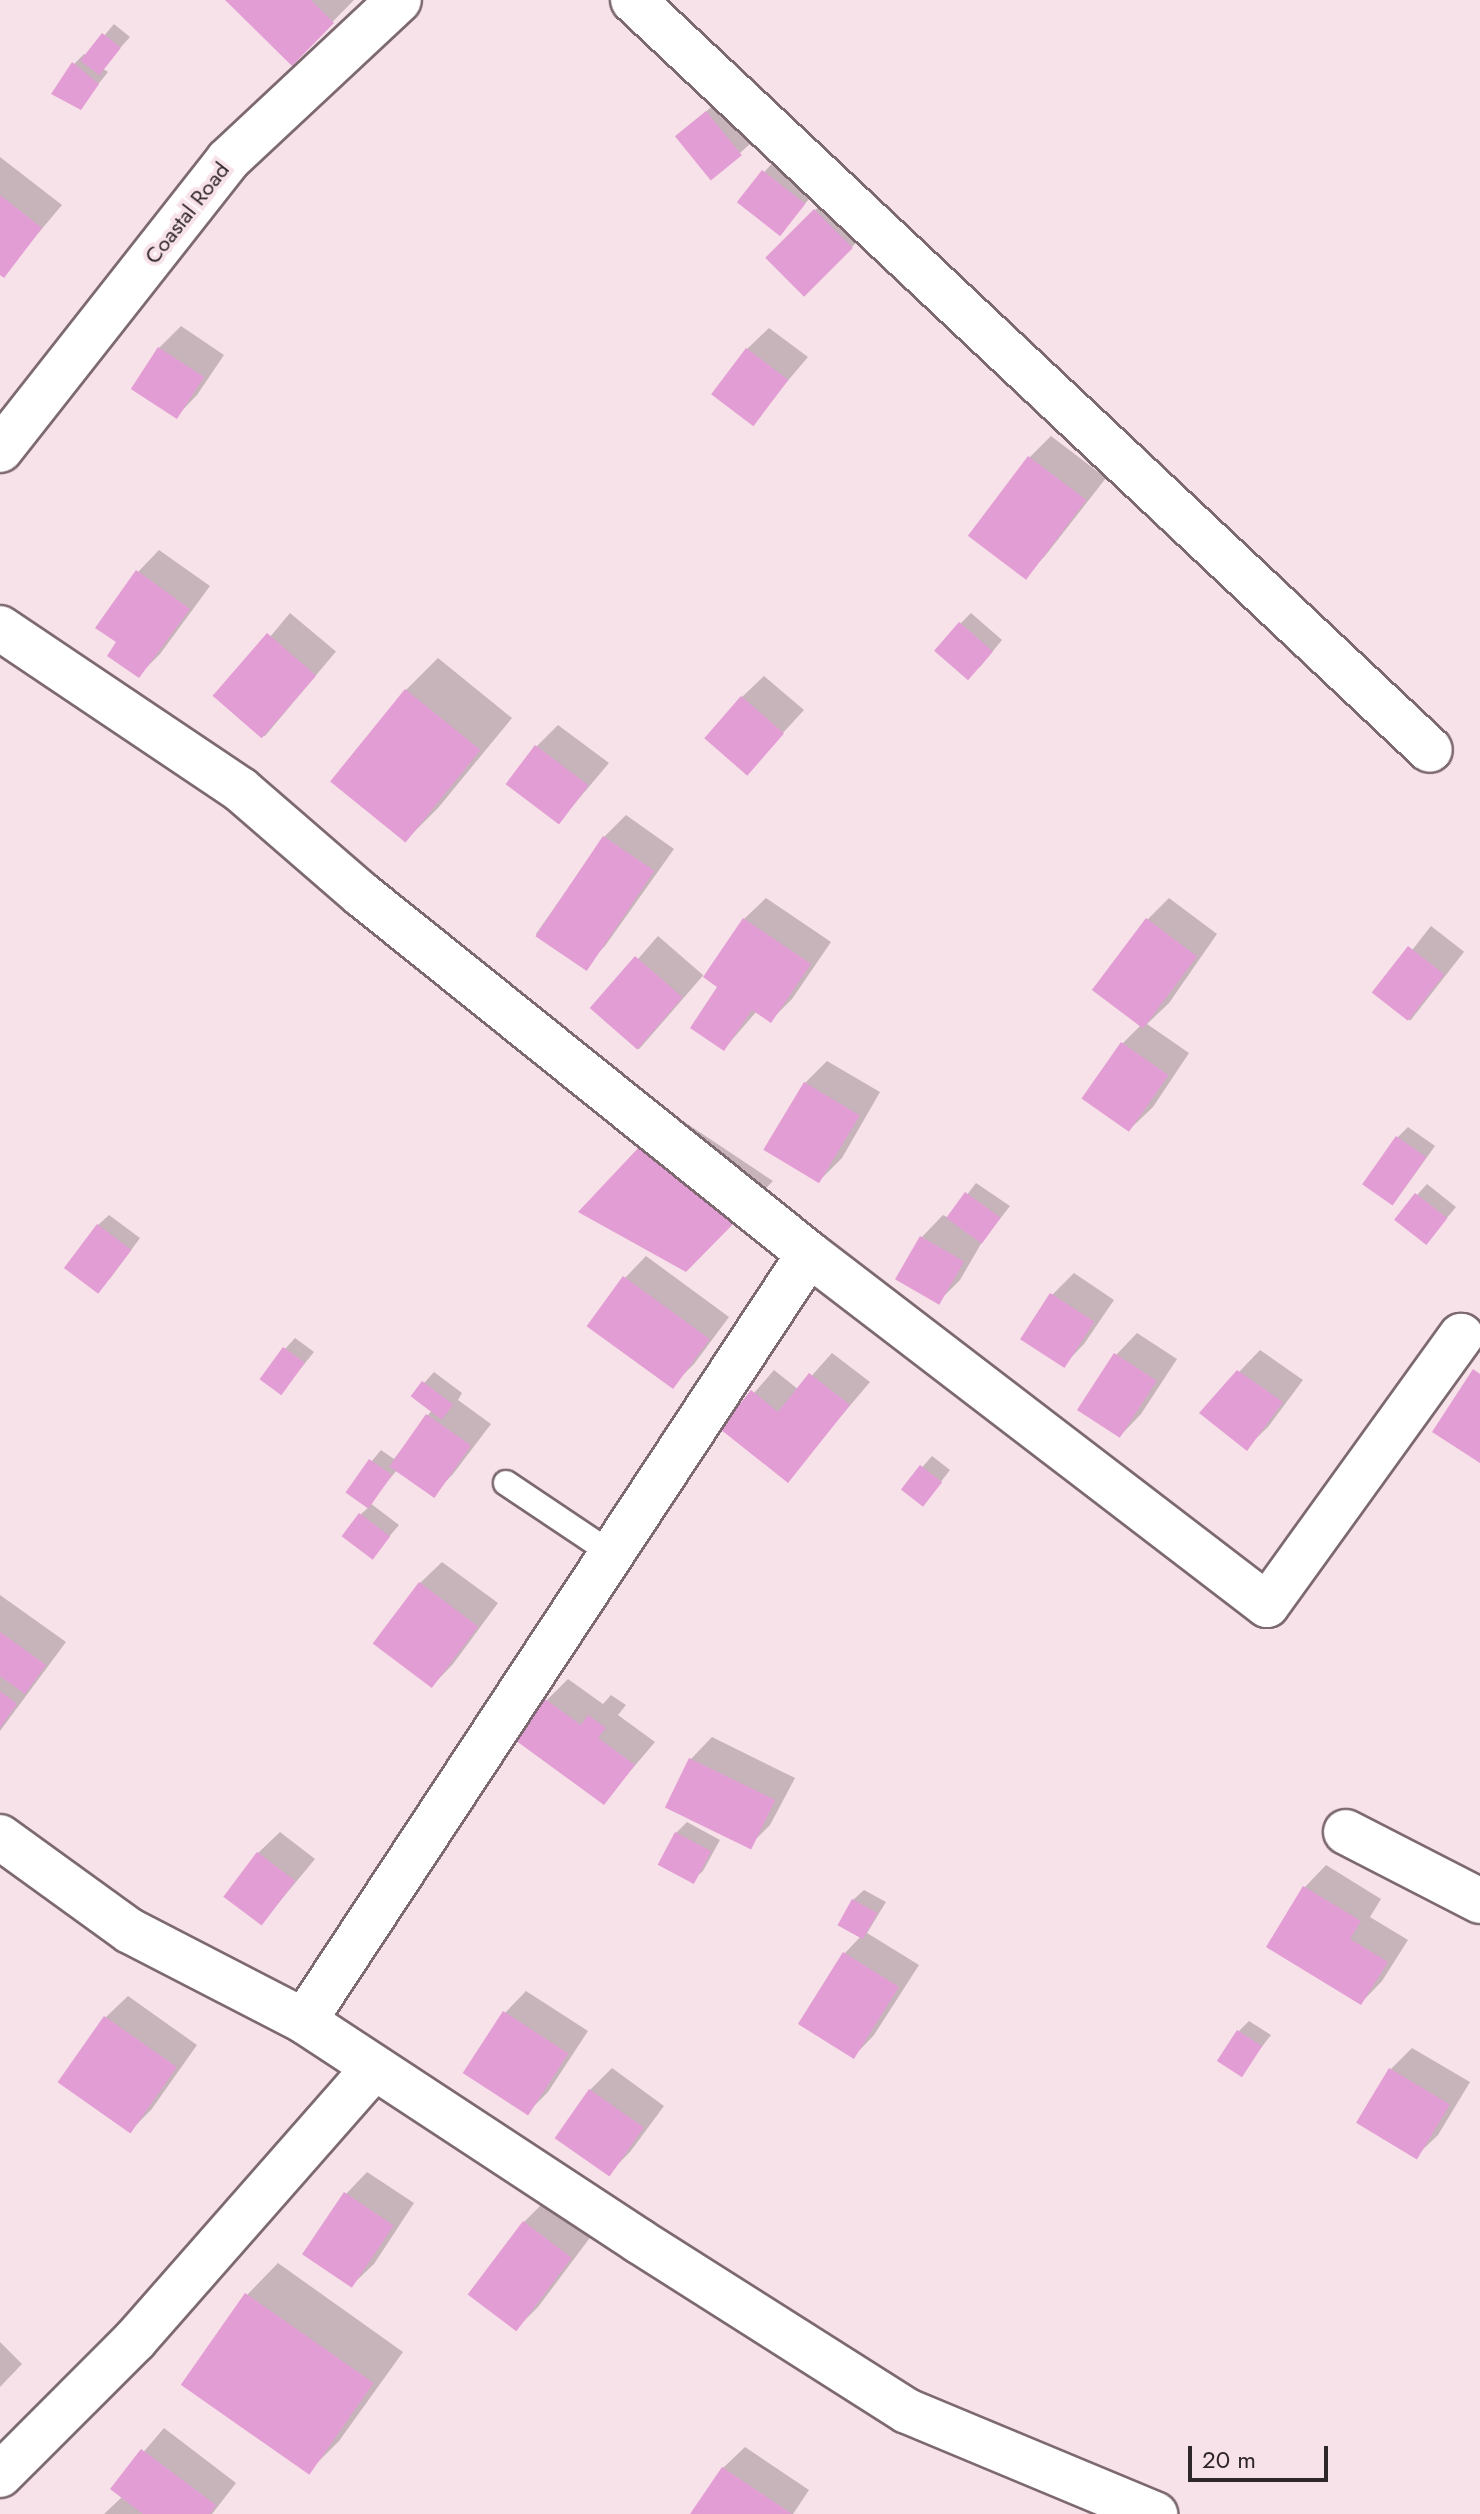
<!DOCTYPE html>
<html>
<head>
<meta charset="utf-8">
<style>
	body { margin:0 }
	#map { position:relative; width:1480px; height:2514px; overflow:hidden; background:#f8e2e9; font-family:Jost,sans-serif }
	div>[style] { position:absolute }
	.shadow>* { inset:0; background:#0003; transform-origin:0 0 }
	.building>* { inset:0; background:#e39dd5; transform-origin:0 0 }
	.roads { filter:drop-shadow(2px 0 #7d6970) drop-shadow(-2px 0 #7d6970) drop-shadow(0 2px #7d6970) drop-shadow(0 -2px #7d6970) }
	.service>* { height:24px; margin:-12px; padding:0 12px; transform-origin:12px; border-radius:12px; background:#fff }
	.minor>* { height:44px; margin:-22px; padding:0 22px; transform-origin:22px; border-radius:22px; background:#fff }
	.tertiary>* { height:44px; margin:-22px; padding:0 22px; transform-origin:22px; border-radius:22px; background:#fff }
	span { translate:-50% -50%; white-space:nowrap; text-align:center; line-height:1.15; -webkit-text-stroke:8px #f8e2e9; paint-order:stroke }
	.street-label { font-size:22px; color:#2f2629 }
	.scale { position:absolute; left:1188px; top:2446px; width:140px; height:36px; box-sizing:border-box; border:4px solid #2f2629; border-top:0; padding-left:10px; font-size:24px; line-height:28px; white-space:nowrap; color:#2f2629; -webkit-text-stroke:6px #f8e2e9; paint-order:stroke }
</style>
</head>
<body>
<div id="map">
	<div class="shadow">
		<div style="clip-path:polygon(228px 0,354px 0,292px 63px)"></div>
		<div style="clip-path:polygon(114px 24px,130px 37px,102px 68px,108px 72px,80px 107px,74px 64px,84px 54px,87px 56px)"></div>
		<div style="clip-path:polygon(717px 102px,751px 143px,740px 153px,688px 127px)"></div>
		<div style="clip-path:polygon(0 157px,62px 205px,3px 275px,0 272px)"></div>
		<div style="clip-path:polygon(774px 161px,814px 193px,788px 224px,738px 202px)"></div>
		<div style="left:837px;top:189px;width:52px;height:97px;rotate:46deg"></div>
		<div style="clip-path:polygon(181px 326px,224px 355px,197px 395px,176px 417px,159px 348px)"></div>
		<div style="clip-path:polygon(769px 328px,808px 357px,751px 424px,747px 349px)"></div>
		<div style="clip-path:polygon(1051px 436px,1106px 478px,1045px 556px,1024px 577px,1030px 457px)"></div>
		<div style="clip-path:polygon(159px 550px,210px 586px,160px 654px,139px 675px,119px 642px,138px 572px)"></div>
		<div style="left:290px;top:613px;width:60px;height:111px;rotate:40deg"></div>
		<div style="clip-path:polygon(971px 613px,1002px 640px,979px 668px,960px 624px)"></div>
		<div style="clip-path:polygon(438px 658px,512px 718px,438px 808px,406px 840px,333px 782px,406px 690px)"></div>
		<div style="clip-path:polygon(764px 676px,804px 710px,747px 772px,742px 697px)"></div>
		<div style="clip-path:polygon(558px 725px,609px 763px,560px 821px,536px 747px)"></div>
		<div style="clip-path:polygon(626px 815px,674px 849px,605px 946px,584px 968px,536px 934px,604px 837px)"></div>
		<div style="clip-path:polygon(766px 898px,831px 942px,792px 999px,771px 1020px,757px 1011px,724px 1049px,744px 919px)"></div>
		<div style="clip-path:polygon(1169px 898px,1217px 934px,1169px 1003px,1147px 1024px,1189px 1053px,1153px 1107px,1131px 1128px,1123px 1043px,1144px 1022px,1095px 989px,1148px 919px)"></div>
		<div style="left:1431px;top:926px;width:42px;height:87px;rotate:38deg"></div>
		<div style="left:658px;top:936px;width:60px;height:98px;rotate:41deg"></div>
		<div style="clip-path:polygon(827px 1061px,880px 1092px,842px 1158px,820px 1180px,805px 1083px)"></div>
		<div style="clip-path:polygon(674px 1115px,773px 1181px,686px 1269px,643px 1147px)"></div>
		<div style="clip-path:polygon(1408px 1127px,1435px 1146px,1394px 1203px,1397px 1138px)"></div>
		<div style="clip-path:polygon(976px 1183px,1010px 1206px,982px 1242px,960px 1280px,938px 1302px,898px 1278px,922px 1237px,943px 1215px,949px 1218px)"></div>
		<div style="clip-path:polygon(1427px 1184px,1456px 1207px,1436px 1231px,1417px 1195px)"></div>
		<div style="clip-path:polygon(109px 1215px,140px 1238px,109px 1280px,98px 1225px)"></div>
		<div style="clip-path:polygon(646px 1256px,729px 1317px,694px 1364px,672px 1386px,625px 1278px)"></div>
		<div style="clip-path:polygon(1074px 1273px,1114px 1300px,1084px 1344px,1063px 1366px,1052px 1295px)"></div>
		<div style="clip-path:polygon(1137px 1333px,1177px 1359px,1141px 1414px,1120px 1436px,1116px 1355px)"></div>
		<div style="clip-path:polygon(295px 1338px,314px 1352px,281px 1393px,285px 1349px)"></div>
		<div style="clip-path:polygon(1260px 1350px,1303px 1380px,1268px 1427px,1246px 1448px,1239px 1372px)"></div>
		<div style="clip-path:polygon(832px 1353px,870px 1382px,787px 1480px,723px 1429px,774px 1370px,799px 1390px)"></div>
		<div style="clip-path:polygon(434px 1372px,462px 1393px,458px 1400px,491px 1424px,453px 1474px,432px 1496px,397px 1470px,370px 1503px,399px 1525px,372px 1557px,361px 1514px,369px 1507px,347px 1491px,381px 1450px,394px 1459px,432px 1410px,424px 1383px)"></div>
		<div style="clip-path:polygon(932px 1456px,950px 1470px,933px 1492px,904px 1488px)"></div>
		<div style="clip-path:polygon(442px 1562px,498px 1603px,453px 1664px,432px 1686px,420px 1583px)"></div>
		<div style="clip-path:polygon(0 1595px,66px 1642px,0 1731px)"></div>
		<div style="clip-path:polygon(568px 1679px,603px 1704px,611px 1695px,626px 1705px,618px 1715px,655px 1742px,604px 1802px,547px 1700px)"></div>
		<div style="clip-path:polygon(712px 1737px,795px 1778px,770px 1825px,748px 1847px,667px 1806px,691px 1759px)"></div>
		<div style="clip-path:polygon(687px 1822px,720px 1840px,703px 1871px,692px 1881px,676px 1833px)"></div>
		<div style="clip-path:polygon(280px 1832px,315px 1859px,262px 1923px,258px 1853px)"></div>
		<div style="clip-path:polygon(1326px 1865px,1381px 1899px,1370px 1917px,1408px 1940px,1382px 1981px,1361px 2003px,1269px 1946px,1305px 1887px)"></div>
		<div style="clip-path:polygon(864px 1890px,886px 1902px,867px 1933px,919px 1965px,874px 2035px,853px 2057px,845px 1953px,861px 1936px,853px 1900px)"></div>
		<div style="clip-path:polygon(526px 1991px,588px 2031px,548px 2092px,527px 2113px,505px 2013px)"></div>
		<div style="clip-path:polygon(128px 1996px,197px 2045px,151px 2110px,130px 2131px,60px 2082px,106px 2017px)"></div>
		<div style="clip-path:polygon(1249px 2021px,1271px 2035px,1240px 2075px,1239px 2031px)"></div>
		<div style="clip-path:polygon(1412px 2048px,1470px 2082px,1438px 2135px,1416px 2156px,1391px 2069px)"></div>
		<div style="clip-path:polygon(612px 2068px,664px 2106px,630px 2152px,608px 2174px,590px 2090px)"></div>
		<div style="clip-path:polygon(367px 2172px,414px 2203px,374px 2264px,352px 2285px,346px 2194px)"></div>
		<div style="clip-path:polygon(546px 2200px,592px 2235px,538px 2307px,516px 2329px,524px 2222px)"></div>
		<div style="clip-path:polygon(278px 2263px,403px 2352px,339px 2441px,307px 2473px,247px 2295px)"></div>
		<div style="clip-path:polygon(0 2342px,22px 2364px,0 2387px)"></div>
		<div style="clip-path:polygon(164px 2428px,236px 2483px,212px 2514px,104px 2514px,123px 2496px,113px 2488px)"></div>
		<div style="clip-path:polygon(745px 2447px,809px 2490px,793px 2514px,693px 2514px,723px 2468px)"></div>
	</div>
	<div class="building">
		<div style="clip-path:polygon(225px 0,311px 0,334px 23px,292px 66px)"></div>
		<div style="left:102px;top:33px;width:24px;height:35px;rotate:38deg"></div>
		<div style="clip-path:polygon(72px 62px,99px 84px,81px 110px,51px 94px)"></div>
		<div style="left:706px;top:111px;width:57px;height:40px;rotate:51deg"></div>
		<div style="left:762px;top:170px;width:55px;height:41px;rotate:38deg"></div>
		<div style="clip-path:polygon(0 195px,42px 228px,4px 278px,0 275px)"></div>
		<div style="left:814px;top:209px;width:55px;height:69px;rotate:45deg"></div>
		<div style="left:158px;top:347px;width:55px;height:50px;rotate:33deg"></div>
		<div style="left:746px;top:348px;width:53px;height:58px;rotate:37deg"></div>
		<div style="left:1028px;top:456px;width:73px;height:100px;rotate:37deg"></div>
		<div style="clip-path:polygon(136px 570px,190px 609px,139px 678px,107px 656px,116px 642px,95px 628px)"></div>
		<div style="left:959px;top:622px;width:45px;height:38px;rotate:41deg"></div>
		<div style="left:267px;top:633px;width:65px;height:83px;rotate:41deg"></div>
		<div style="left:405px;top:689px;width:97px;height:119px;rotate:39deg"></div>
		<div style="left:741px;top:696px;width:57px;height:56px;rotate:41deg"></div>
		<div style="left:535px;top:745px;width:67px;height:49px;rotate:37deg"></div>
		<div style="left:603px;top:836px;width:62px;height:121px;rotate:34deg"></div>
		<div style="clip-path:polygon(743px 918px,811px 964px,771px 1023px,752px 1010px,724px 1051px,690px 1028px,717px 987px,703px 977px)"></div>
		<div style="left:1146px;top:918px;width:64px;height:90px;rotate:37deg"></div>
		<div style="left:1408px;top:946px;width:46px;height:59px;rotate:38deg"></div>
		<div style="left:635px;top:956px;width:63px;height:69px;rotate:41deg"></div>
		<div style="left:1121px;top:1042px;width:58px;height:69px;rotate:35deg"></div>
		<div style="left:804px;top:1082px;width:65px;height:79px;rotate:31deg"></div>
		<div style="left:1396px;top:1136px;width:37px;height:59px;rotate:35deg"></div>
		<div style="clip-path:polygon(641px 1145px,743px 1214px,686px 1272px,578px 1212px)"></div>
		<div style="left:965px;top:1192px;width:44px;height:32px;rotate:36deg"></div>
		<div style="left:1415px;top:1193px;width:41px;height:34px;rotate:38deg"></div>
		<div style="left:97px;top:1224px;width:43px;height:55px;rotate:37deg"></div>
		<div style="left:920px;top:1236px;width:51px;height:50px;rotate:30deg"></div>
		<div style="left:623px;top:1276px;width:107px;height:62px;rotate:36deg"></div>
		<div style="left:1050px;top:1293px;width:53px;height:55px;rotate:33deg"></div>
		<div style="left:283px;top:1347px;width:27px;height:40px;rotate:36deg"></div>
		<div style="left:1114px;top:1353px;width:51px;height:68px;rotate:33deg"></div>
		<div style="clip-path:polygon(1473px 1369px,1480px 1374px,1480px 1463px,1432px 1432px)"></div>
		<div style="clip-path:polygon(1237px 1370px,1283px 1402px,1247px 1451px,1199px 1413px)"></div>
		<div style="clip-path:polygon(809px 1373px,850px 1405px,788px 1483px,720px 1429px,751px 1390px,778px 1412px)"></div>
		<div style="left:422px;top:1381px;width:39px;height:19px;rotate:37deg"></div>
		<div style="left:426px;top:1414px;width:55px;height:64px;rotate:35deg"></div>
		<div style="left:369px;top:1459px;width:28px;height:41px;rotate:35deg"></div>
		<div style="left:920px;top:1465px;width:28px;height:31px;rotate:38deg"></div>
		<div style="left:359px;top:1513px;width:39px;height:29px;rotate:37deg"></div>
		<div style="left:419px;top:1582px;width:74px;height:77px;rotate:37deg"></div>
		<div style="clip-path:polygon(0 1632px,46px 1665px,25px 1694px,0 1676px)"></div>
		<div style="clip-path:polygon(0 1691px,17px 1704px,0 1728px)"></div>
		<div style="clip-path:polygon(545px 1699px,581px 1725px,588px 1715px,606px 1728px,598px 1738px,635px 1765px,604px 1805px,515px 1740px)"></div>
		<div style="left:689px;top:1758px;width:96px;height:55px;rotate:26deg"></div>
		<div style="left:675px;top:1832px;width:41px;height:37px;rotate:28deg"></div>
		<div style="left:257px;top:1852px;width:48px;height:56px;rotate:37deg"></div>
		<div style="clip-path:polygon(1303px 1886px,1361px 1921px,1350px 1939px,1388px 1962px,1361px 2005px,1266px 1947px)"></div>
		<div style="left:852px;top:1899px;width:29px;height:30px;rotate:29deg"></div>
		<div style="left:843px;top:1952px;width:66px;height:85px;rotate:32deg"></div>
		<div style="left:503px;top:2011px;width:78px;height:74px;rotate:33deg"></div>
		<div style="left:104px;top:2016px;width:89px;height:81px;rotate:35deg"></div>
		<div style="left:1237px;top:2030px;width:30px;height:37px;rotate:33deg"></div>
		<div style="left:1389px;top:2068px;width:71px;height:64px;rotate:31deg"></div>
		<div style="left:589px;top:2089px;width:67px;height:60px;rotate:35deg"></div>
		<div style="left:344px;top:2192px;width:60px;height:75px;rotate:34deg"></div>
		<div style="left:523px;top:2221px;width:61px;height:92px;rotate:37deg"></div>
		<div style="left:245px;top:2293px;width:157px;height:112px;rotate:35deg"></div>
		<div style="clip-path:polygon(141px 2449px,216px 2505px,210px 2514px,143px 2514px,110px 2489px)"></div>
		<div style="clip-path:polygon(722px 2467px,792px 2514px,690px 2514px)"></div>
	</div>
	<div class="roads">
		<div class="service">
			<div style="left:506px;top:1483px;width:128px;rotate:33.8deg"></div>
		</div>
		<div class="minor">
			<div style="left:633px;top:0;width:1094px;rotate:43.26deg"></div>
			<div style="left:0;top:628px;width:290px;rotate:33.9deg"></div>
			<div style="left:241px;top:790px;width:159px;rotate:40.9deg"></div>
			<div style="left:361px;top:894px;width:575px;rotate:38.78deg"></div>
			<div style="left:809px;top:1254px;width:577px;rotate:37.47deg"></div>
			<div style="left:1267px;top:1605px;width:332px;rotate:-54.2deg"></div>
			<div style="left:1346px;top:1832px;width:151px;rotate:27.2deg"></div>
			<div style="left:304px;top:2021px;width:918px;rotate:-56.64deg"></div>
			<div style="left:0;top:2475px;width:191px;rotate:-45deg"></div>
			<div style="left:135px;top:2340px;width:362px;rotate:-48.7deg"></div>
		</div>
		<div class="tertiary">
			<div style="left:0;top:450px;width:369px;rotate:-51.8deg"></div>
			<div style="left:228px;top:160px;width:234px;rotate:-43.1deg"></div>
			<div style="left:0;top:1837px;width:160px;rotate:35.9deg"></div>
			<div style="left:130px;top:1931px;width:196px;rotate:27.3deg"></div>
			<div style="left:304px;top:2021px;width:401px;rotate:33.3deg"></div>
			<div style="left:639px;top:2241px;width:317px;rotate:32.4deg"></div>
			<div style="left:907px;top:2411px;width:269px;rotate:22.6deg"></div>
		</div>
	</div>
	<div class="street-label">
		<span style="left:187px;top:213px;rotate:-52deg">Coastal Road</span>
	</div>
	<div class="scale">20 m</div>
</div>
</body>
</html>
